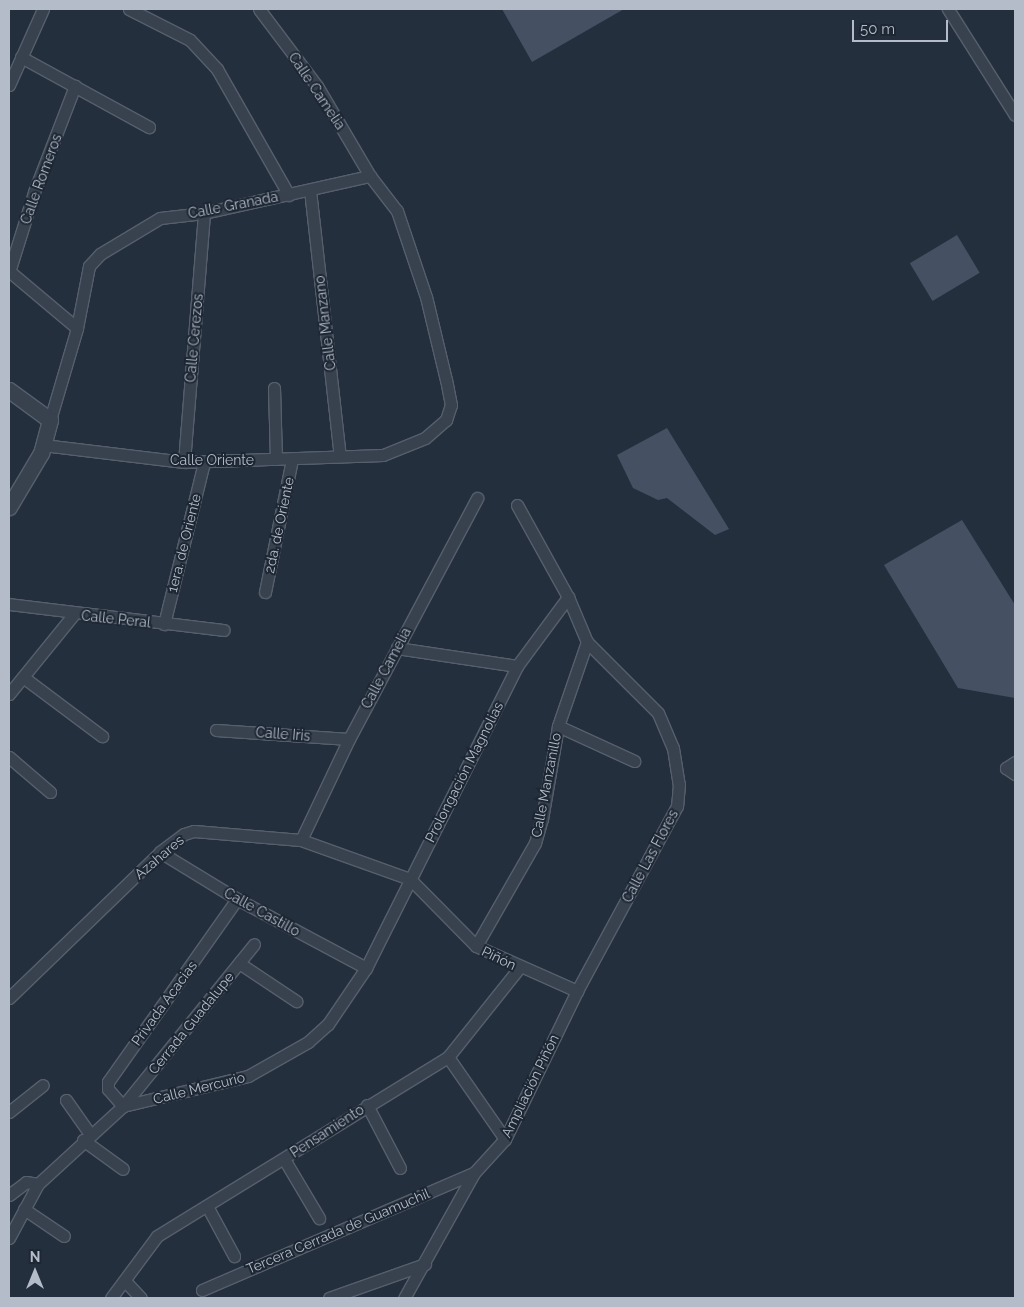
<!DOCTYPE html>
<html>
<head>
<meta charset="utf-8">
<style>
	body { margin:0 }
	#map { position:relative; width:1024px; height:1307px; overflow:hidden; background:#242f3e; font-family:Raleway,sans-serif }
	div>[style] { position:absolute }
	.building>* { inset:0; background:#455162; transform-origin:0 0 }
	.roads { filter:drop-shadow(1px 0 #565f6c) drop-shadow(-1px 0 #565f6c) drop-shadow(0 1px #565f6c) drop-shadow(0 -1px #565f6c) }
	.minor>* { height:11px; margin:-5.5px; padding:0 5.5px; transform-origin:5.5px; border-radius:5.5px; background:#38414e }
	.tertiary>* { height:15px; margin:-7.5px; padding:0 7.5px; transform-origin:7.5px; border-radius:7.5px; background:#38414e }
	span { translate:-50% -50%; white-space:nowrap; text-align:center; line-height:1.15; -webkit-text-stroke:4px #1d2633; paint-order:stroke }
	.street-label { font-size:14px; color:#b4bcc9 }
	.frame { position:absolute; inset:0; border:10px solid #b4bcc9; pointer-events:none }
	.north { position:absolute; left:10px; top:1247px; width:50px; height:50px; -webkit-text-stroke:4px #1d2633; paint-order:stroke; rotate:0deg; font-size:14px; font-weight:700; line-height:20px; text-align:center; color:#b4bcc9 }
	.north::after { content:''; display:block; margin:auto; width:18px; height:22px; background:#b4bcc9; clip-path:polygon(50% 0,100% 100%,50% 72%,0 100%) }
	.scale { position:absolute; left:852px; top:20px; width:96px; height:22px; box-sizing:border-box; border:2px solid #b4bcc9; border-top:0; padding-left:6px; font-size:15px; line-height:18px; white-space:nowrap; color:#b4bcc9; -webkit-text-stroke:4px #1d2633; paint-order:stroke }
</style>
</head>
<body>
<div id="map">
	<div class="building">
		<div style="clip-path:polygon(502px 9px,624px 9px,532px 62px)"></div>
		<div style="left:957px;top:235px;width:44px;height:55px;rotate:59deg"></div>
		<div style="clip-path:polygon(667px 428px,729px 529px,715px 535px,667px 498px,658px 500px,633px 488px,617px 455px)"></div>
		<div style="clip-path:polygon(962px 520px,1015px 605px,1015px 698px,958px 688px,884px 565px)"></div>
	</div>
	<div class="roads">
		<div class="minor">
			<div style="left:129px;top:9px;width:68px;rotate:26.9deg"></div>
			<div style="left:190px;top:40px;width:40px;rotate:47deg"></div>
			<div style="left:217px;top:69px;width:145px;rotate:60.3deg"></div>
			<div style="left:948px;top:9px;width:125px;rotate:57.7deg"></div>
			<div style="left:21px;top:57px;width:146px;rotate:28.7deg"></div>
			<div style="left:9px;top:85px;width:83px;rotate:-65.9deg"></div>
			<div style="left:310px;top:190px;width:268px;rotate:83.6deg"></div>
			<div style="left:9px;top:271px;width:89px;rotate:40deg"></div>
			<div style="left:9px;top:272px;width:84px;rotate:-72.6deg"></div>
			<div style="left:34px;top:192px;width:114px;rotate:-68.9deg"></div>
			<div style="left:274px;top:388px;width:71px;rotate:88.4deg"></div>
			<div style="left:50px;top:420px;width:96px;rotate:-73.6deg"></div>
			<div style="left:77px;top:328px;width:63px;rotate:-79deg"></div>
			<div style="left:89px;top:266px;width:16px;rotate:-47deg"></div>
			<div style="left:100px;top:254px;width:70px;rotate:-31deg"></div>
			<div style="left:160px;top:218px;width:44px;rotate:-6.5deg"></div>
			<div style="left:204px;top:213px;width:170px;rotate:-12.6deg"></div>
			<div style="left:43px;top:445px;width:142px;rotate:6.9deg"></div>
			<div style="left:184px;top:462px;width:199px;rotate:-2deg"></div>
			<div style="left:383px;top:455px;width:45px;rotate:-22deg"></div>
			<div style="left:425px;top:438px;width:28px;rotate:-41deg"></div>
			<div style="left:446px;top:420px;width:16px;rotate:-72deg"></div>
			<div style="left:451px;top:405px;width:25px;rotate:-101deg"></div>
			<div style="left:446px;top:380px;width:85px;rotate:-103.5deg"></div>
			<div style="left:426px;top:297px;width:91px;rotate:-108.6deg"></div>
			<div style="left:397px;top:211px;width:44px;rotate:-127.6deg"></div>
			<div style="left:370px;top:176px;width:104px;rotate:-120.5deg"></div>
			<div style="left:317px;top:86px;width:96px;rotate:-127deg"></div>
			<div style="left:184px;top:462px;width:250px;rotate:-85.4deg"></div>
			<div style="left:517px;top:505px;width:105px;rotate:61deg"></div>
			<div style="left:568px;top:597px;width:49px;rotate:67.1deg"></div>
			<div style="left:587px;top:642px;width:100px;rotate:45deg"></div>
			<div style="left:658px;top:713px;width:38px;rotate:67deg"></div>
			<div style="left:673px;top:748px;width:36px;rotate:81deg"></div>
			<div style="left:679px;top:784px;width:22px;rotate:95deg"></div>
			<div style="left:677px;top:806px;width:210px;rotate:118.4deg"></div>
			<div style="left:265px;top:592px;width:136px;rotate:-78.5deg"></div>
			<div style="left:9px;top:604px;width:216px;rotate:6.9deg"></div>
			<div style="left:164px;top:624px;width:167px;rotate:-76.1deg"></div>
			<div style="left:397px;top:648px;width:121px;rotate:8.5deg"></div>
			<div style="left:23px;top:677px;width:99px;rotate:36.8deg"></div>
			<div style="left:9px;top:694px;width:103px;rotate:-50.9deg"></div>
			<div style="left:558px;top:726px;width:84px;rotate:24.7deg"></div>
			<div style="left:216px;top:730px;width:133px;rotate:3.9deg"></div>
			<div style="left:9px;top:757px;width:54px;rotate:40.5deg"></div>
			<div style="left:1015px;top:762px;width:11px;rotate:146deg"></div>
			<div style="left:1006px;top:768px;width:11px;rotate:34deg"></div>
			<div style="left:301px;top:840px;width:112px;rotate:-64.6deg"></div>
			<div style="left:349px;top:739px;width:273px;rotate:-62deg"></div>
			<div style="left:160px;top:852px;width:90px;rotate:31.4deg"></div>
			<div style="left:237px;top:899px;width:146px;rotate:28.1deg"></div>
			<div style="left:237px;top:899px;width:224px;rotate:125.2deg"></div>
			<div style="left:108px;top:1082px;width:7px;rotate:90deg"></div>
			<div style="left:108px;top:1089px;width:23px;rotate:49deg"></div>
			<div style="left:123px;top:1106px;width:208px;rotate:-51deg"></div>
			<div style="left:476px;top:946px;width:119px;rotate:-60.2deg"></div>
			<div style="left:535px;top:843px;width:25px;rotate:-74deg"></div>
			<div style="left:542px;top:819px;width:94px;rotate:-80.2deg"></div>
			<div style="left:558px;top:726px;width:89px;rotate:-71deg"></div>
			<div style="left:239px;top:963px;width:69px;rotate:33.7deg"></div>
			<div style="left:9px;top:998px;width:210px;rotate:-44deg"></div>
			<div style="left:160px;top:852px;width:30px;rotate:-37deg"></div>
			<div style="left:184px;top:834px;width:10px;rotate:-17deg"></div>
			<div style="left:194px;top:831px;width:107px;rotate:4.8deg"></div>
			<div style="left:301px;top:840px;width:116px;rotate:19.7deg"></div>
			<div style="left:410px;top:879px;width:94px;rotate:45.4deg"></div>
			<div style="left:476px;top:946px;width:111px;rotate:24deg"></div>
			<div style="left:577px;top:991px;width:165px;rotate:115.9deg"></div>
			<div style="left:505px;top:1139px;width:46px;rotate:132.4deg"></div>
			<div style="left:474px;top:1173px;width:143px;rotate:119.2deg"></div>
			<div style="left:448px;top:1057px;width:100px;rotate:55.2deg"></div>
			<div style="left:66px;top:1100px;width:42px;rotate:54.8deg"></div>
			<div style="left:367px;top:1105px;width:71px;rotate:62.4deg"></div>
			<div style="left:9px;top:1112px;width:43px;rotate:-38.5deg"></div>
			<div style="left:83px;top:1140px;width:49px;rotate:35.9deg"></div>
			<div style="left:284px;top:1159px;width:69px;rotate:59.3deg"></div>
			<div style="left:9px;top:1195px;width:21px;rotate:-37deg"></div>
			<div style="left:26px;top:1182px;width:12px;rotate:9deg"></div>
			<div style="left:207px;top:1206px;width:57px;rotate:61.6deg"></div>
			<div style="left:24px;top:1209px;width:48px;rotate:34deg"></div>
			<div style="left:9px;top:1238px;width:61px;rotate:-61.8deg"></div>
			<div style="left:38px;top:1184px;width:115px;rotate:-42.5deg"></div>
			<div style="left:123px;top:1106px;width:129px;rotate:-13.5deg"></div>
			<div style="left:248px;top:1076px;width:69px;rotate:-29.5deg"></div>
			<div style="left:308px;top:1042px;width:27px;rotate:-42deg"></div>
			<div style="left:328px;top:1024px;width:68px;rotate:-55.8deg"></div>
			<div style="left:366px;top:968px;width:338px;rotate:-63.4deg"></div>
			<div style="left:517px;top:666px;width:86px;rotate:-53.5deg"></div>
			<div style="left:125px;top:1281px;width:23px;rotate:47deg"></div>
			<div style="left:202px;top:1290px;width:296px;rotate:-23.3deg"></div>
			<div style="left:111px;top:1298px;width:77px;rotate:-53.4deg"></div>
			<div style="left:157px;top:1236px;width:342px;rotate:-31.6deg"></div>
			<div style="left:448px;top:1057px;width:114px;rotate:-51.4deg"></div>
			<div style="left:329px;top:1298px;width:102px;rotate:-19.5deg"></div>
		</div>
		<div class="tertiary">
			<div style="left:9px;top:390px;width:51px;rotate:36.2deg"></div>
			<div style="left:50px;top:420px;width:34px;rotate:105deg"></div>
			<div style="left:41px;top:453px;width:63px;rotate:120.7deg"></div>
		</div>
	</div>
	<div class="street-label">
		<span style="left:317px;top:91px;rotate:56deg">Calle Camelia</span>
		<span style="left:41px;top:179px;rotate:-70deg">Calle Romeros</span>
		<span style="left:233px;top:205px;rotate:-11deg">Calle Granada</span>
		<span style="left:325px;top:323px;rotate:-97deg">Calle Manzano</span>
		<span style="left:194px;top:338px;rotate:-85deg">Calle Cerezos</span>
		<span style="left:212px;top:460px">Calle Oriente</span>
		<span style="left:279px;top:525px;rotate:-78deg">2da. de Oriente</span>
		<span style="left:184px;top:543px;rotate:-76deg">1era. de Oriente</span>
		<span style="left:116px;top:619px;rotate:6deg">Calle Peral</span>
		<span style="left:386px;top:668px;rotate:-62deg">Calle Camelia</span>
		<span style="left:283px;top:734px;rotate:4deg">Calle Iris</span>
		<span style="left:464px;top:772px;rotate:-63deg">Prolongación Magnolias</span>
		<span style="left:546px;top:785px;rotate:-79deg">Calle Manzanillo</span>
		<span style="left:650px;top:856px;rotate:-62deg">Calle Las Flores</span>
		<span style="left:159px;top:857px;rotate:-40deg">Azahares</span>
		<span style="left:262px;top:912px;rotate:29deg">Calle Castillo</span>
		<span style="left:499px;top:958px;rotate:26deg">Piñón</span>
		<span style="left:164px;top:1003px;rotate:-54deg">Privada Acacias</span>
		<span style="left:191px;top:1023px;rotate:-51deg">Cerrada Guadalupe</span>
		<span style="left:530px;top:1086px;rotate:-64deg">Ampliación Piñón</span>
		<span style="left:199px;top:1088px;rotate:-14deg">Calle Mercurio</span>
		<span style="left:327px;top:1131px;rotate:-33deg">Pensamiento</span>
		<span style="left:338px;top:1231px;rotate:-23deg">Tercera Cerrada de Guamuchil</span>
	</div>
	<div class="frame"></div>
	<div class="north">N</div>
	<div class="scale">50 m</div>
</div>
</body>
</html>
